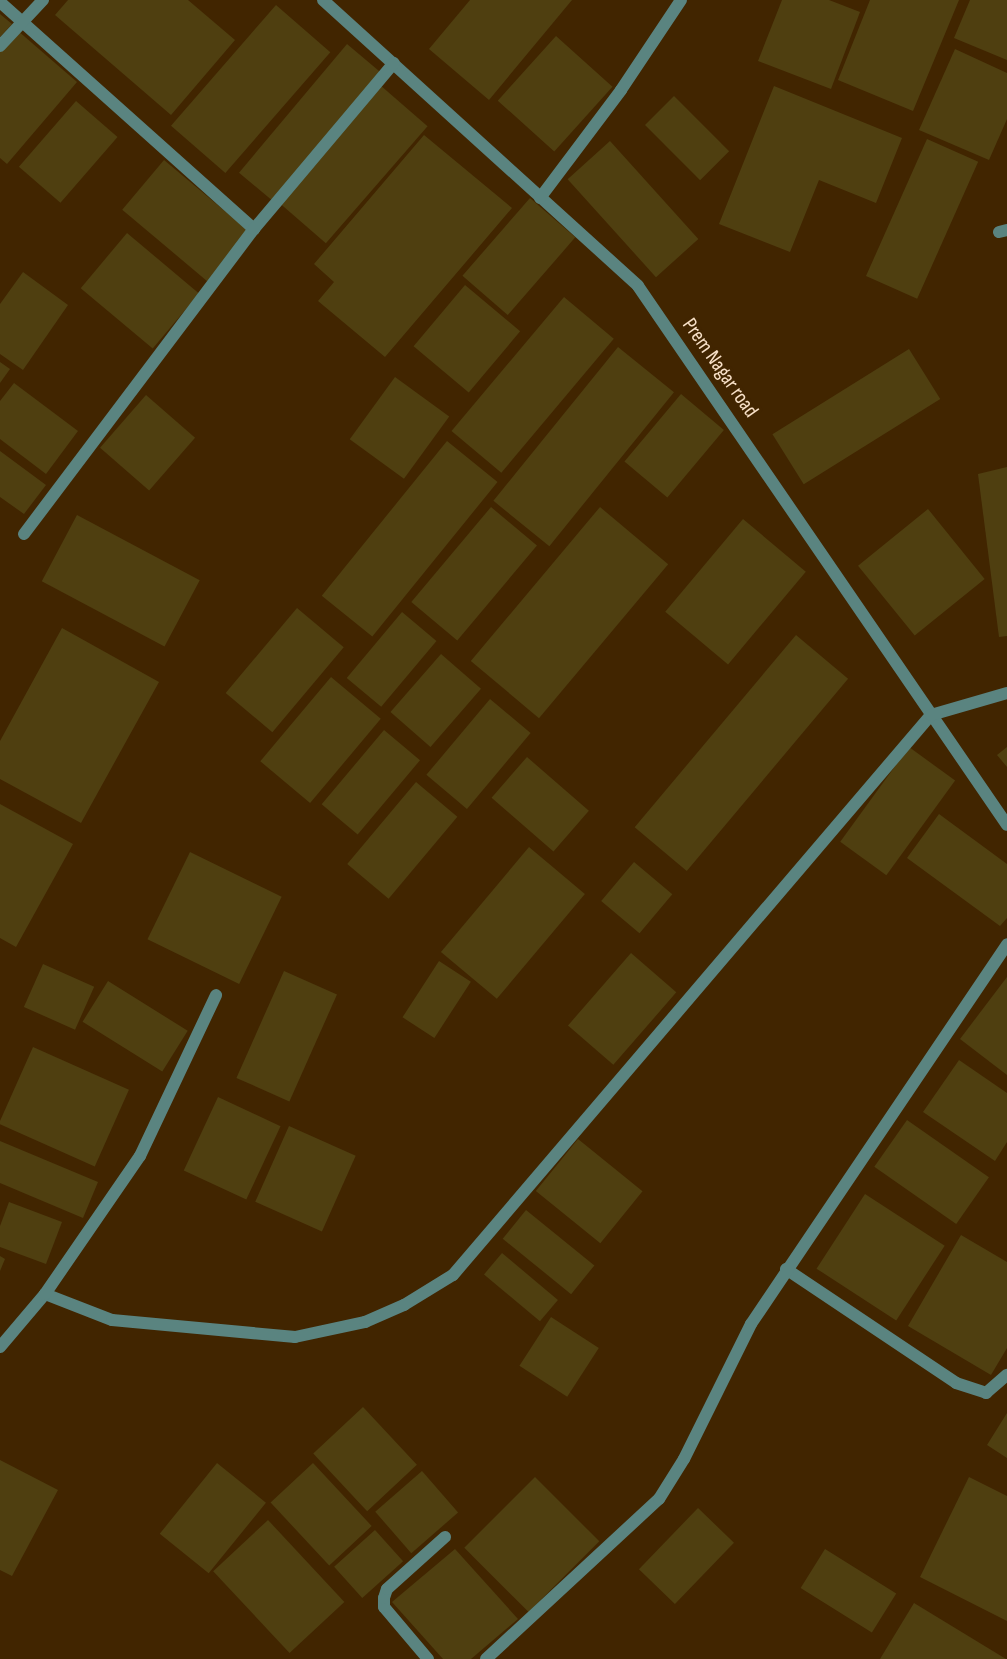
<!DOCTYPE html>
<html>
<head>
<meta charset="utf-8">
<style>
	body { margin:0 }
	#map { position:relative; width:1007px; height:1659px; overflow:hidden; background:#412500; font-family:"Sofia Sans Condensed",sans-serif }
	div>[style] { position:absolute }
	.building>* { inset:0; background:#4f3f10; transform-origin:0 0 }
	.minor>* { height:12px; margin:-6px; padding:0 6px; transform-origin:6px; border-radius:6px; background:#5a8480 }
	span { translate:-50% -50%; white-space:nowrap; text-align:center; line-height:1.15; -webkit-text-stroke:6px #412500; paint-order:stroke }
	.street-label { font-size:21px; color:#f8e1c8 }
</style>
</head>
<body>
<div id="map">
	<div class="building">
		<div style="clip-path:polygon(68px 0,188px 0,235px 40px,171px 115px,55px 15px)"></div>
		<div style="clip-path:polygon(470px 0,572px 0,489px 100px,429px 49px)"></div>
		<div style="clip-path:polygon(782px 0,829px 0,860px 12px,831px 89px,758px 61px)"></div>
		<div style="clip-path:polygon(870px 0,959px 0,913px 111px,838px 80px)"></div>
		<div style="clip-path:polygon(970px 0,1007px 0,1007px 60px,954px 38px)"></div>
		<div style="left:276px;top:5px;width:72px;height:160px;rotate:41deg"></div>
		<div style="clip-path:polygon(0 14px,12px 24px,0 37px)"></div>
		<div style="clip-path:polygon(17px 30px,77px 82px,7px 164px,0 158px,0 50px)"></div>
		<div style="left:556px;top:36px;width:76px;height:87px;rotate:42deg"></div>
		<div style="left:347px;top:44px;width:45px;height:168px;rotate:40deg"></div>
		<div style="clip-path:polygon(955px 49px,1007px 73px,1007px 119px,989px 160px,919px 130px)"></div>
		<div style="left:380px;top:85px;width:63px;height:155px;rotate:41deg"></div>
		<div style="clip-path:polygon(774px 86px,902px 138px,876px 203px,819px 180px,790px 252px,719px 224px)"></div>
		<div style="left:674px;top:96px;width:78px;height:41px;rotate:45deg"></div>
		<div style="left:76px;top:101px;width:55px;height:87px;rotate:41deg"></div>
		<div style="clip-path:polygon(424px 135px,512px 208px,385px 357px,318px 301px,334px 282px,314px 264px)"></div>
		<div style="left:927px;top:139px;width:56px;height:150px;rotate:24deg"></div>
		<div style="left:610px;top:141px;width:132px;height:57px;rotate:48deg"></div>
		<div style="left:164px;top:160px;width:111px;height:65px;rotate:40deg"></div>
		<div style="left:530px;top:198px;width:60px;height:103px;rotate:41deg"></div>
		<div style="left:127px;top:233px;width:94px;height:72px;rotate:40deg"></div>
		<div style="clip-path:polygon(23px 272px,68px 305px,23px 370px,0 354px,0 304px)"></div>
		<div style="left:465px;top:285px;width:72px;height:80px;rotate:40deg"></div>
		<div style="left:564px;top:297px;width:65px;height:175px;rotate:40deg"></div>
		<div style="left:618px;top:347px;width:72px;height:198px;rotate:39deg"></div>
		<div style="left:909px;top:349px;width:59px;height:161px;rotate:58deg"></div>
		<div style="clip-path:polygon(0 362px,10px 369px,0 383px)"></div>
		<div style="left:395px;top:377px;width:67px;height:77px;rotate:36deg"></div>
		<div style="clip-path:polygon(14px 383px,78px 431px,46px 474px,0 439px,0 401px)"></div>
		<div style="left:681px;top:394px;width:56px;height:88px;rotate:40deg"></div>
		<div style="left:146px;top:395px;width:65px;height:70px;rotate:41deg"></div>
		<div style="left:447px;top:441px;width:65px;height:199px;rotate:39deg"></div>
		<div style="clip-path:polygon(0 451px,46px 485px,24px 514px,0 497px)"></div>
		<div style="clip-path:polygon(1007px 467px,1007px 636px,999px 637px,978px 474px)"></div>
		<div style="left:491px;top:507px;width:60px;height:124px;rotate:40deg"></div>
		<div style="left:600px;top:507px;width:89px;height:201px;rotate:40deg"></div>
		<div style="left:928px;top:509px;width:90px;height:90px;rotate:51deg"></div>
		<div style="left:77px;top:515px;width:139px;height:75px;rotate:28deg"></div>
		<div style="left:743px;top:519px;width:82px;height:121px;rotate:40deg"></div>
		<div style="left:297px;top:608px;width:61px;height:111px;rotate:40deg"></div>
		<div style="left:402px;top:612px;width:45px;height:86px;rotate:40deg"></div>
		<div style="clip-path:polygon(62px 628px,159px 682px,81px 823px,0 779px,0 741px)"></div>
		<div style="left:796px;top:635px;width:68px;height:251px;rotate:40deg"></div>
		<div style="left:441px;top:654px;width:53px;height:77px;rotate:41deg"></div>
		<div style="left:331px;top:677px;width:65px;height:110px;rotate:40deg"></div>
		<div style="left:490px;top:699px;width:53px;height:99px;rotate:40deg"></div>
		<div style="left:384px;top:730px;width:47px;height:97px;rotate:40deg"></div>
		<div style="left:909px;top:747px;width:57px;height:117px;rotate:36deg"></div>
		<div style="clip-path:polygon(1007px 747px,1007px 767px,997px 755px)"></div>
		<div style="left:527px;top:757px;width:82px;height:54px;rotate:41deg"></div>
		<div style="left:416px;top:782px;width:54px;height:107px;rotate:40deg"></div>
		<div style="clip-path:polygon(0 804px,73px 844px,16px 947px,0 938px)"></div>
		<div style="clip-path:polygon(939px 814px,1007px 864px,1007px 918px,1000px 926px,907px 858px)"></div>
		<div style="left:529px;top:847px;width:73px;height:137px;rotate:40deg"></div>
		<div style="left:190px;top:852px;width:102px;height:97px;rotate:26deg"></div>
		<div style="left:634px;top:862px;width:50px;height:51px;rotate:40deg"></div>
		<div style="left:631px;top:953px;width:60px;height:96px;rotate:41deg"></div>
		<div style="left:439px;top:961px;width:38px;height:67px;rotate:33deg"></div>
		<div style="left:43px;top:964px;width:56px;height:47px;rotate:24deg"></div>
		<div style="left:284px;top:971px;width:58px;height:117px;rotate:24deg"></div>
		<div style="clip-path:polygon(1007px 977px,1007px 1075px,960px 1039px)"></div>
		<div style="left:108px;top:981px;width:94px;height:48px;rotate:32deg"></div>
		<div style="left:33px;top:1047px;width:105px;height:84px;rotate:24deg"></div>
		<div style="clip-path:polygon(959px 1060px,1007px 1093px,1007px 1142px,995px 1161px,923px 1112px)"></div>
		<div style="left:218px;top:1097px;width:69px;height:81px;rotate:25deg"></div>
		<div style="left:907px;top:1120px;width:100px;height:57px;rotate:35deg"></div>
		<div style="left:289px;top:1126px;width:73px;height:83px;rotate:24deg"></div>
		<div style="left:578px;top:1139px;width:83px;height:67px;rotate:39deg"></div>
		<div style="clip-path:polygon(0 1141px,98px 1182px,83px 1218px,0 1183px)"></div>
		<div style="left:865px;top:1194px;width:95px;height:89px;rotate:33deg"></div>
		<div style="clip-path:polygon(9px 1202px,62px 1222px,46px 1264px,0 1247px,0 1226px)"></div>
		<div style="left:526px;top:1210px;width:88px;height:37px;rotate:39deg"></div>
		<div style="clip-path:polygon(961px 1235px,1007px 1262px,1007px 1348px,991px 1375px,908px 1326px)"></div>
		<div style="left:502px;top:1253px;width:73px;height:28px;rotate:40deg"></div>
		<div style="clip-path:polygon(0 1256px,5px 1259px,0 1271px)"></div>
		<div style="left:551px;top:1317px;width:57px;height:58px;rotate:33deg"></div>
		<div style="left:363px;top:1407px;width:79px;height:68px;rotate:47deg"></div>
		<div style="clip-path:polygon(1007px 1413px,1007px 1458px,987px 1445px)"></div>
		<div style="clip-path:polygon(0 1460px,58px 1490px,12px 1576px,0 1570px)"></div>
		<div style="left:217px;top:1463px;width:63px;height:91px;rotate:39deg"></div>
		<div style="left:313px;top:1463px;width:86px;height:58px;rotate:47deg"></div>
		<div style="left:422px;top:1471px;width:55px;height:62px;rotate:49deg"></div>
		<div style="left:535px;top:1477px;width:91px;height:100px;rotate:45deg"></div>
		<div style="clip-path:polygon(969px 1477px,1007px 1496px,1007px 1621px,920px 1577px)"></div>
		<div style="left:698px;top:1508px;width:50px;height:85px;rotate:44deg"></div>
		<div style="left:268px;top:1520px;width:112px;height:75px;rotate:47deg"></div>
		<div style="left:375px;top:1530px;width:42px;height:55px;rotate:48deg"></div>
		<div style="clip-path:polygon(455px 1549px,518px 1619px,471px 1659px,443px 1659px,392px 1602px)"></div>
		<div style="left:825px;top:1549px;width:84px;height:46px;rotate:32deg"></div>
		<div style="clip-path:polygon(914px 1603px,1006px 1659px,880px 1659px)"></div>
	</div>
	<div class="minor">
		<div style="left:323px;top:0;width:425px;rotate:42.2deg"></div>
		<div style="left:638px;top:286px;width:653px;rotate:55.6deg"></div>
		<div style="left:0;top:2px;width:341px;rotate:41.8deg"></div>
		<div style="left:0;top:46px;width:63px;rotate:-46.9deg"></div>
		<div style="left:540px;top:198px;width:135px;rotate:-53.1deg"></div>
		<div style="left:621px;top:90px;width:108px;rotate:-56.3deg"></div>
		<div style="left:999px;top:232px;width:8px;rotate:-14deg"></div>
		<div style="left:24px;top:534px;width:382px;rotate:-53deg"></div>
		<div style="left:254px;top:229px;width:217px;rotate:-49.9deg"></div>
		<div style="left:786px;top:1269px;width:205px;rotate:33.8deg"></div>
		<div style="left:956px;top:1383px;width:32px;rotate:18deg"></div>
		<div style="left:986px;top:1393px;width:28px;rotate:-41deg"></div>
		<div style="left:45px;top:1294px;width:72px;rotate:21.2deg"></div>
		<div style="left:112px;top:1320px;width:184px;rotate:5.3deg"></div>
		<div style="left:295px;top:1337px;width:72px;rotate:-12.1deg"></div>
		<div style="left:365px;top:1322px;width:43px;rotate:-23.6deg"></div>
		<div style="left:404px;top:1305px;width:57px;rotate:-31.5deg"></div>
		<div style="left:453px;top:1275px;width:736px;rotate:-49.52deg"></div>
		<div style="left:931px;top:715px;width:79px;rotate:-16.1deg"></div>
		<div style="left:0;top:1347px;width:70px;rotate:-49.7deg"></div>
		<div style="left:45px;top:1294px;width:168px;rotate:-55.5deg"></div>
		<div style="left:140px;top:1156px;width:178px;rotate:-64.7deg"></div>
		<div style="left:428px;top:1659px;width:68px;rotate:-130.2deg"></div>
		<div style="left:384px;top:1607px;width:9px;rotate:-90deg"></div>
		<div style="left:384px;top:1598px;width:9px;rotate:-72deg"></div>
		<div style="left:387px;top:1589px;width:78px;rotate:-41.9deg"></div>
		<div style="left:486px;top:1659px;width:236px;rotate:-42.8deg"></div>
		<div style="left:659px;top:1499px;width:47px;rotate:-58deg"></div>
		<div style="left:684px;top:1459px;width:151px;rotate:-63.6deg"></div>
		<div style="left:751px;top:1324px;width:458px;rotate:-56deg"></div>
	</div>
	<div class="street-label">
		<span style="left:720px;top:368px;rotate:55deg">Prem Nagar road</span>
	</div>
</div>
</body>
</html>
